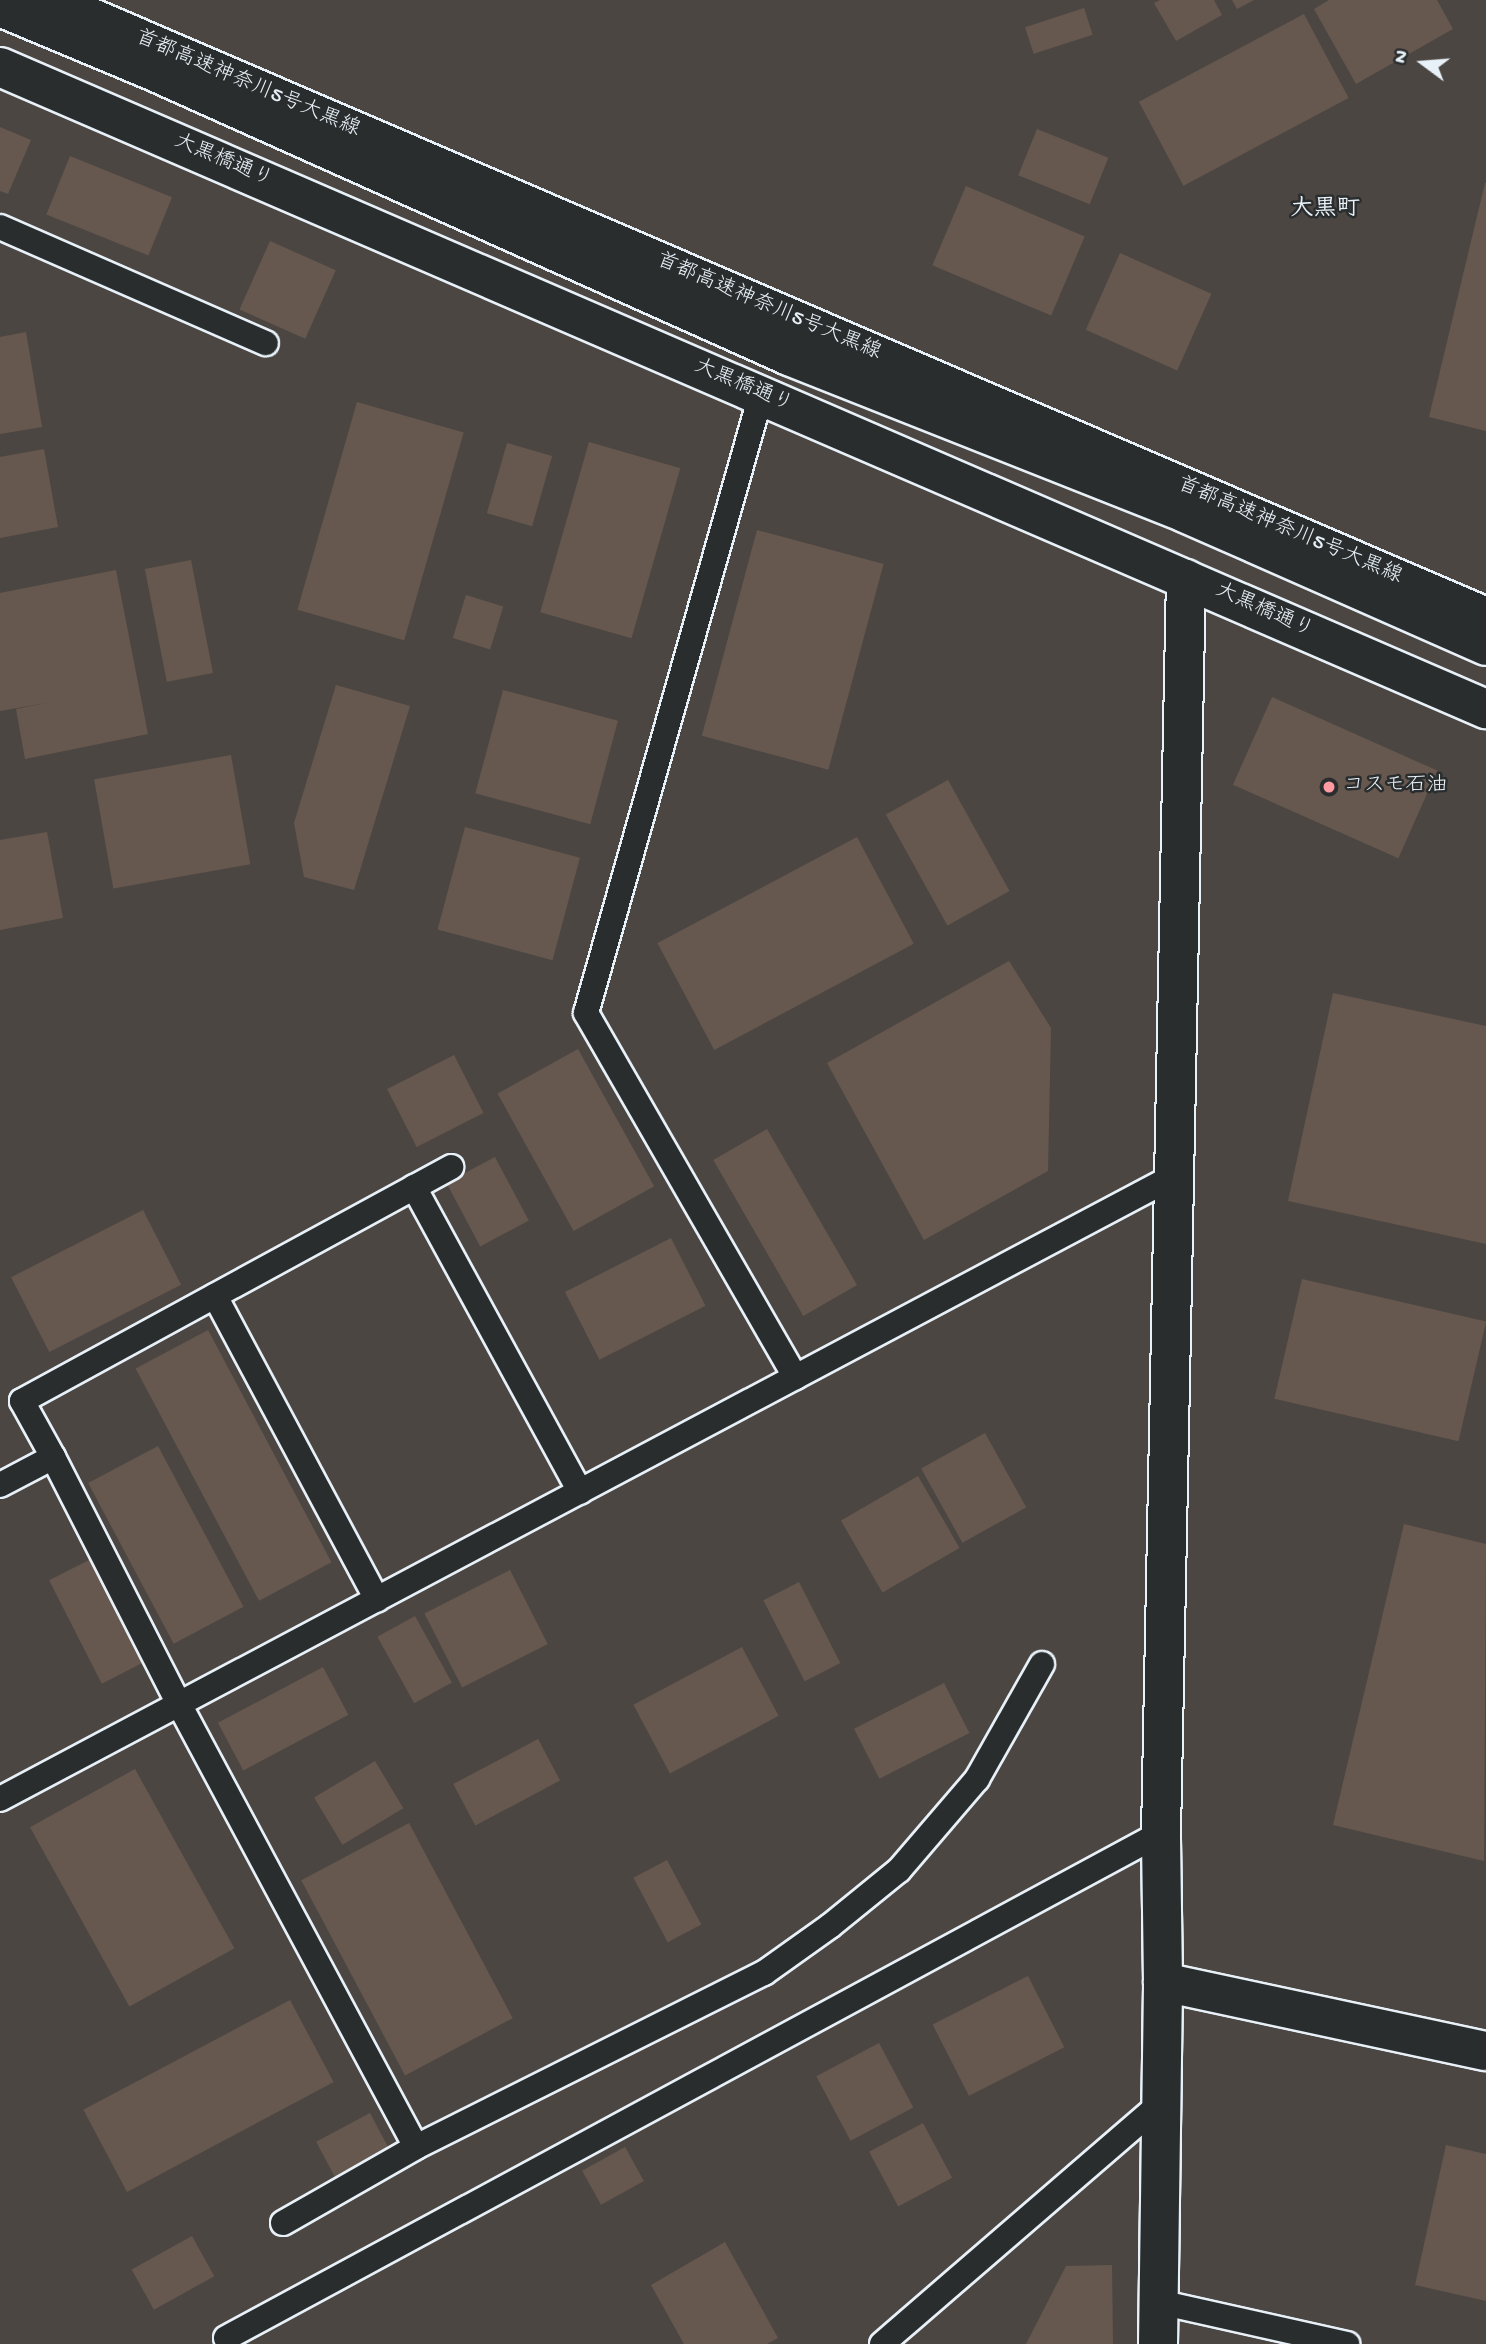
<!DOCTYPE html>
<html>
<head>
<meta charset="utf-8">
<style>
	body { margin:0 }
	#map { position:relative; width:1486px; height:2344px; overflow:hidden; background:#3c3a38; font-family:"Gochi Hand","Klee One",sans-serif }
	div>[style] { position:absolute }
	.built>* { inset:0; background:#4c4643; transform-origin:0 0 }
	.building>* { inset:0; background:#66584e; transform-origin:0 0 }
	.roads { filter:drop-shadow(2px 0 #e8f1f8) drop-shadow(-2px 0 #e8f1f8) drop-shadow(0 2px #e8f1f8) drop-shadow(0 -2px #e8f1f8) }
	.lane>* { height:24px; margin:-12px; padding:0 12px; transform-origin:12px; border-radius:12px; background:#2a2d2e }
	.street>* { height:38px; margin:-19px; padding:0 19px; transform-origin:19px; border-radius:19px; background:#2a2d2e }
	.secondary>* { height:38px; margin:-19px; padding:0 19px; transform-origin:19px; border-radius:19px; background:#2a2d2e }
	.highway>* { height:38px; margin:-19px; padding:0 19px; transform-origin:19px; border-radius:19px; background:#2a2d2e }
	.dots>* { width:19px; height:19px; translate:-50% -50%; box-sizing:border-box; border:4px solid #2a2d2e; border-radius:50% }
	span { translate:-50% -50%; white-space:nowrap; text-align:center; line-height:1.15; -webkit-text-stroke:5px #2a2d2e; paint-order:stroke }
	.street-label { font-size:21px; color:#e8f1f8 }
	.poi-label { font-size:21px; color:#e8f1f8 }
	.left { translate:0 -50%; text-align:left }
	.neighbourhood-label { font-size:23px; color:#e8f1f8; font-weight:700 }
	.north { position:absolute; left:1388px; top:28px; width:70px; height:70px; -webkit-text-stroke:5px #2a2d2e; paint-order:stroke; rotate:286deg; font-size:19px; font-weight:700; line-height:28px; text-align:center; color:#e8f1f8 }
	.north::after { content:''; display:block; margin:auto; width:24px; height:32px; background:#e8f1f8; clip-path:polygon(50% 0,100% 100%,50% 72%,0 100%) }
</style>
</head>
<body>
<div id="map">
	<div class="built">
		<div style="left:0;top:0;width:1486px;height:2344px"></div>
	</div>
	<div class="building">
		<div style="clip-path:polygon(1160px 0,1214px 0,1222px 15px,1176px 41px,1154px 3px)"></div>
		<div style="clip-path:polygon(1232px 0,1254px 0,1237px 9px)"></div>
		<div style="clip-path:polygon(1329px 0,1437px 0,1453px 29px,1356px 84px,1314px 9px)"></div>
		<div style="left:1084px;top:8px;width:28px;height:62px;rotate:72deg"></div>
		<div style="left:1304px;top:14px;width:95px;height:187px;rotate:62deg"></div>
		<div style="clip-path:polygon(0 127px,31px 140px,8px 194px,0 191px)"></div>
		<div style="left:1037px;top:129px;width:77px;height:50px;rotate:22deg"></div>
		<div style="left:70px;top:156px;width:110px;height:63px;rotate:22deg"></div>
		<div style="clip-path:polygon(1485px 183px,1486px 183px,1486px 431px,1429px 417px)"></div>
		<div style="left:966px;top:186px;width:129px;height:86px;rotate:23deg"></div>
		<div style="left:270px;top:241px;width:72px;height:75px;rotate:24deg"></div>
		<div style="left:1120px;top:253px;width:100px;height:84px;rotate:24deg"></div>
		<div style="clip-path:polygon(26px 332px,42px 427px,0 434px,0 337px)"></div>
		<div style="left:357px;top:402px;width:111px;height:216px;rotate:16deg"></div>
		<div style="left:589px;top:442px;width:95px;height:177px;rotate:16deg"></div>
		<div style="left:507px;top:443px;width:47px;height:73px;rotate:16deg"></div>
		<div style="clip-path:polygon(44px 449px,58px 527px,0 538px,0 457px)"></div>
		<div style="left:757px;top:530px;width:131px;height:213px;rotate:15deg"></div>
		<div style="left:191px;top:560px;width:115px;height:47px;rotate:79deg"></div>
		<div style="clip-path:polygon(116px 570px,148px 734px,25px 759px,16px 709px,52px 702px,0 711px,0 593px)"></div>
		<div style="left:466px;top:595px;width:39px;height:45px;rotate:17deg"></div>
		<div style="clip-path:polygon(336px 685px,410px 706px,354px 890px,304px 877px,294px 823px)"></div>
		<div style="left:503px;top:690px;width:119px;height:107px;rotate:15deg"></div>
		<div style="left:1272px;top:697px;width:181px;height:96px;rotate:24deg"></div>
		<div style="left:231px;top:755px;width:111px;height:139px;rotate:80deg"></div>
		<div style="left:948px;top:780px;width:127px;height:71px;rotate:61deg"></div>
		<div style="left:465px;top:827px;width:119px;height:106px;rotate:15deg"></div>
		<div style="clip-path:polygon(47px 832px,63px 918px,0 930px,0 840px)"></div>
		<div style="left:857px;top:837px;width:121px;height:226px;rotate:62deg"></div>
		<div style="clip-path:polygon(1009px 961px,1051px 1028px,1048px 1171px,924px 1240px,827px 1063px)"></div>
		<div style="clip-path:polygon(1333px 993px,1486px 1026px,1486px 1244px,1288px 1201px)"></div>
		<div style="left:578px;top:1049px;width:157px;height:92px;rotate:61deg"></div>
		<div style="left:454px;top:1055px;width:65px;height:75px;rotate:63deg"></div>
		<div style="left:767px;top:1129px;width:180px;height:62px;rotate:60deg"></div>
		<div style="left:495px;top:1157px;width:72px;height:55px;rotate:62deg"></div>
		<div style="left:143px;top:1210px;width:84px;height:148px;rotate:63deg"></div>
		<div style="left:671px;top:1238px;width:76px;height:119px;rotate:63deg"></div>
		<div style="left:1302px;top:1279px;width:189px;height:123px;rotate:13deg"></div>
		<div style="left:208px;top:1330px;width:263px;height:82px;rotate:62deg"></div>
		<div style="left:985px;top:1433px;width:85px;height:73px;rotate:61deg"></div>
		<div style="left:158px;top:1446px;width:182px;height:79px;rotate:62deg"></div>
		<div style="left:918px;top:1476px;width:83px;height:89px;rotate:60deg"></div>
		<div style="clip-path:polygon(1404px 1524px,1486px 1544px,1484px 1861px,1333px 1825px)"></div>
		<div style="left:91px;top:1559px;width:116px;height:47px;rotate:63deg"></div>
		<div style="left:510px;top:1570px;width:83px;height:96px;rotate:63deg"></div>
		<div style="left:799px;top:1582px;width:91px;height:40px;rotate:63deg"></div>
		<div style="left:415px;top:1616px;width:76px;height:43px;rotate:61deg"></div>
		<div style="left:742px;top:1647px;width:78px;height:123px;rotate:62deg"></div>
		<div style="left:323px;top:1667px;width:54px;height:119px;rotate:62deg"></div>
		<div style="left:944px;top:1683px;width:56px;height:101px;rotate:63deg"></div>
		<div style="left:538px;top:1739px;width:47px;height:96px;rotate:62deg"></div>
		<div style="left:375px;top:1761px;width:55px;height:71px;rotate:59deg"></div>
		<div style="left:135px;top:1769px;width:205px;height:120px;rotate:61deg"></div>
		<div style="left:409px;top:1823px;width:221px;height:122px;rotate:62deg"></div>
		<div style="left:667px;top:1860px;width:73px;height:38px;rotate:62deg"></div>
		<div style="left:1028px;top:1976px;width:80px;height:107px;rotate:63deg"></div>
		<div style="left:290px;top:2000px;width:93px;height:234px;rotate:62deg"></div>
		<div style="left:879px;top:2043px;width:73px;height:71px;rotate:62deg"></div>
		<div style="left:370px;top:2113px;width:41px;height:61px;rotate:62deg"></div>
		<div style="left:923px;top:2123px;width:62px;height:61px;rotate:62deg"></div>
		<div style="clip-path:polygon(1446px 2145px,1486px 2154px,1486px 2301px,1415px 2285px)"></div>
		<div style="left:625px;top:2147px;width:39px;height:49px;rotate:61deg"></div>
		<div style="left:192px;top:2236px;width:46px;height:69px;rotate:61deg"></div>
		<div style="clip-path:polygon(725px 2242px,778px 2338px,767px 2344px,684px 2344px,651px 2285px)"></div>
		<div style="clip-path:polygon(1112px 2265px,1113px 2344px,1026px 2344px,1066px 2266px)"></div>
	</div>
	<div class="roads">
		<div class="lane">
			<div style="left:0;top:227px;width:290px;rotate:23.6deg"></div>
			<div style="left:761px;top:395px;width:642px;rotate:105.81deg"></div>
			<div style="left:586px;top:1013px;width:420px;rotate:60.1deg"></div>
			<div style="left:414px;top:1187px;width:347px;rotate:61.4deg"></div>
			<div style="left:215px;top:1296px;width:344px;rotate:61.9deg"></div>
			<div style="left:53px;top:1457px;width:277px;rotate:63deg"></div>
			<div style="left:179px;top:1704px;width:502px;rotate:61.85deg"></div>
			<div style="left:0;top:1485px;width:60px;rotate:-27.8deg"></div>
			<div style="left:53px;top:1457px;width:64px;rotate:-119deg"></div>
			<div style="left:22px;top:1401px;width:489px;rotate:-28.6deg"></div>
			<div style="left:0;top:1799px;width:1329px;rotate:-27.95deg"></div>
			<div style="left:283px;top:2223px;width:153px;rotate:-29.7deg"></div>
			<div style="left:416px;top:2147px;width:389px;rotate:-26.6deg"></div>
			<div style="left:764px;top:1973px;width:81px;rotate:-35.5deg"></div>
			<div style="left:830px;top:1926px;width:89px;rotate:-39.1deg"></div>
			<div style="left:899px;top:1870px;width:120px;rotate:-49.4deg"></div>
			<div style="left:977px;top:1779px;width:132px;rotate:-60.5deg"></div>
			<div style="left:1159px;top:2302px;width:193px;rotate:12.6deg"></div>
			<div style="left:226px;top:2338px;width:1063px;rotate:-28.37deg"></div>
			<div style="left:882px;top:2344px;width:369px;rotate:-40.8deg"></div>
		</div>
		<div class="street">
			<div style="left:1163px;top:1982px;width:330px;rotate:12.1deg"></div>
		</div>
		<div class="secondary">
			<div style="left:0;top:7px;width:166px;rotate:22.7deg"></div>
			<div style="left:153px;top:71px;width:697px;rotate:24.14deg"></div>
			<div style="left:789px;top:356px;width:426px;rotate:21.6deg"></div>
			<div style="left:1185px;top:513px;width:329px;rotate:23.8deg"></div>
			<div style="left:0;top:67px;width:1619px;rotate:23.37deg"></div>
			<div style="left:1158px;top:2344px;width:362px;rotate:-89.2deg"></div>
			<div style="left:1163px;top:1982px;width:149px;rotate:-90.8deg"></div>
			<div style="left:1161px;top:1833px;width:1254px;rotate:-88.86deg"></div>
		</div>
		<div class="highway">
			<div style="left:50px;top:0;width:1563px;rotate:23.25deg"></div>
		</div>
	</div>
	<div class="dots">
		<div style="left:1329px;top:787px;background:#ff9aa2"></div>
	</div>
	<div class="street-label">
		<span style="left:247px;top:85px;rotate:23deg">首都高速神奈川5号大黒線</span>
		<span style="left:223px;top:162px;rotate:23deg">大黒橋通り</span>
		<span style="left:768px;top:308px;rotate:23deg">首都高速神奈川5号大黒線</span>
		<span style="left:743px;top:387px;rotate:23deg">大黒橋通り</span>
		<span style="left:1289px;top:532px;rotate:23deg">首都高速神奈川5号大黒線</span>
		<span style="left:1264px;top:612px;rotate:24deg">大黒橋通り</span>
	</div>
	<div class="poi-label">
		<span class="left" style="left:1343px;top:787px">コスモ石油</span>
	</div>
	<div class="neighbourhood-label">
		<span style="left:1325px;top:210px">大黒町</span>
	</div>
	<div class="north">N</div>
</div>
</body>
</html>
